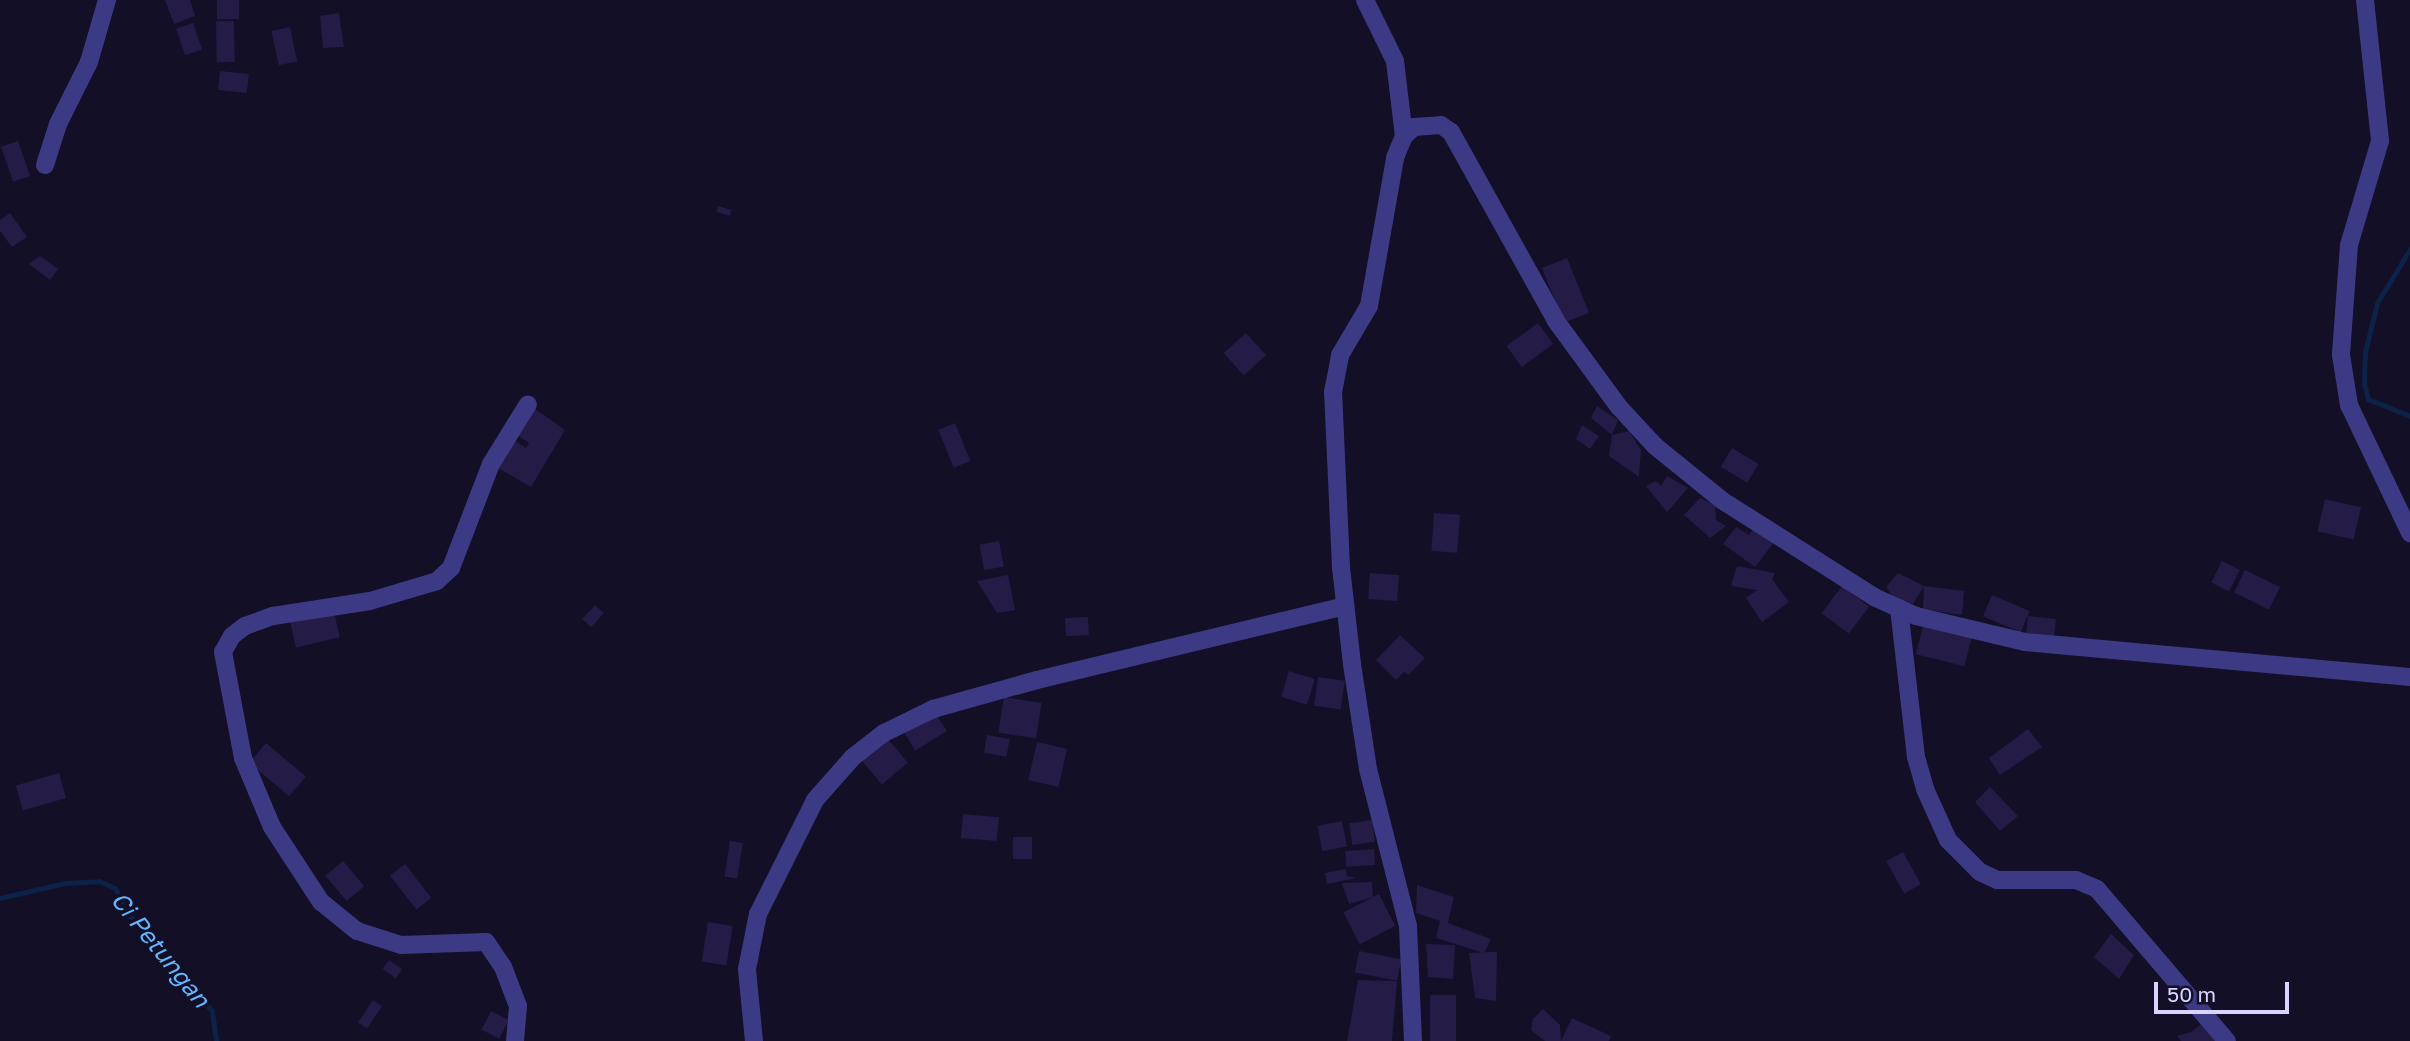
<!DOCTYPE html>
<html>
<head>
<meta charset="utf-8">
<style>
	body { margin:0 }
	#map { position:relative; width:2410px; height:1041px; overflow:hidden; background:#130f26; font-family:"Golos Text",sans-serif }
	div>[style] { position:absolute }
	.stream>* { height:5px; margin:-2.5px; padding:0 2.5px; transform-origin:2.5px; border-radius:2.5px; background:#0c2248 }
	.building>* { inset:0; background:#241b47; transform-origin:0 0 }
	.minor>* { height:18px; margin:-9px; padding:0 9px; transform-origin:9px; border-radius:9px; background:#3d3a85 }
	span { translate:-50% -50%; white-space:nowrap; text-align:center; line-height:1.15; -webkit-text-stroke:7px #130f26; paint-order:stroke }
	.water-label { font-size:24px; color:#62b6ff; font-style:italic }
	.scale { position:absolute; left:2154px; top:982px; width:135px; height:32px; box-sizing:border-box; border:4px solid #d9d4ff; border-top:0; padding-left:9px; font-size:21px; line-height:24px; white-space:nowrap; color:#d9d4ff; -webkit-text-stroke:5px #130f26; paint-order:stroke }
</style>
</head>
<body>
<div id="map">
	<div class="stream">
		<div style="left:2410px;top:249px;width:63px;rotate:121.4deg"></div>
		<div style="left:2377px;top:303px;width:50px;rotate:103.8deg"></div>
		<div style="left:2365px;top:352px;width:32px;rotate:92deg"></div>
		<div style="left:2364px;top:384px;width:16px;rotate:75deg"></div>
		<div style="left:2368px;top:399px;width:45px;rotate:22deg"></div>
		<div style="left:0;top:898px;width:67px;rotate:-13deg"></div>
		<div style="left:65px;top:883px;width:34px;rotate:-3deg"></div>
		<div style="left:99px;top:881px;width:17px;rotate:24deg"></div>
		<div style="left:115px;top:888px;width:32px;rotate:62deg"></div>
		<div style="left:130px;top:916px;width:125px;rotate:49.2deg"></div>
		<div style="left:212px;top:1011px;width:30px;rotate:82deg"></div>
	</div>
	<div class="building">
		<div style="clip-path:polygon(165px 0,190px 0,195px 16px,174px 24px)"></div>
		<div style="left:217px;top:0;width:22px;height:19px"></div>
		<div style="clip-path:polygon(339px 13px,344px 47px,323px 48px,320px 16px)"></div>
		<div style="left:234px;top:21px;width:41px;height:18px;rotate:89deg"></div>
		<div style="left:193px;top:23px;width:28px;height:18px;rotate:71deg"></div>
		<div style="left:290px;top:27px;width:35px;height:19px;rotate:78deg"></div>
		<div style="left:220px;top:71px;width:29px;height:19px;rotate:6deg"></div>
		<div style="left:18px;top:141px;width:37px;height:18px;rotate:71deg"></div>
		<div style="left:718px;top:206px;width:14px;height:6px;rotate:17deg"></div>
		<div style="clip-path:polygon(10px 213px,27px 237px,12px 247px,0 231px,0 220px)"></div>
		<div style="clip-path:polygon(40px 256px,58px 269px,50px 280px,29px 264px)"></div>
		<div style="left:1567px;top:258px;width:59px;height:27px;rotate:68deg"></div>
		<div style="left:1538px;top:323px;width:26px;height:39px;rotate:54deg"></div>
		<div style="left:1246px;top:333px;width:30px;height:30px;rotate:48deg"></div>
		<div style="clip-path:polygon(528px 404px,565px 430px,531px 487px,491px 464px,509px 437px,526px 448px,529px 443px,511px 431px)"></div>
		<div style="clip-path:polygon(1597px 406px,1618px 420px,1612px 435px,1591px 418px)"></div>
		<div style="left:955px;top:423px;width:41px;height:18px;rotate:68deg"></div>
		<div style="clip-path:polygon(1582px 425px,1599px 436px,1590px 449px,1576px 439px)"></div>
		<div style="clip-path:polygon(1629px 431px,1641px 450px,1639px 477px,1609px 456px,1612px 435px)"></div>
		<div style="left:1732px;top:448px;width:31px;height:22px;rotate:31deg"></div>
		<div style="clip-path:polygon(1667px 476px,1688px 488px,1667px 512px,1646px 486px,1656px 481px,1661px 486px)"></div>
		<div style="clip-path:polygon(1700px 498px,1715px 505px,1716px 520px,1726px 526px,1710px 538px,1684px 515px)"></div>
		<div style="left:2325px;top:499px;width:37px;height:33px;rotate:13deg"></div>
		<div style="left:1434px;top:513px;width:26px;height:38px;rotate:4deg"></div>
		<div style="clip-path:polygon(1736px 527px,1749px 535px,1754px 527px,1775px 541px,1755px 567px,1723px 544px)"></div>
		<div style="left:999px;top:541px;width:26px;height:20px;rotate:79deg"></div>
		<div style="left:2222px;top:561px;width:20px;height:24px;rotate:27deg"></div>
		<div style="clip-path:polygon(1737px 566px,1775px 573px,1772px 579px,1789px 602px,1762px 622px,1746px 598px,1757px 590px,1731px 586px)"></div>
		<div style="left:2245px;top:570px;width:39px;height:25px;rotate:26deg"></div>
		<div style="left:1370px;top:573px;width:29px;height:26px;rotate:4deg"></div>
		<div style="clip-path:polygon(1898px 573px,1924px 586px,1964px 591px,1962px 615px,1923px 609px,1924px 586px,1913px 604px,1893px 597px,1886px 587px)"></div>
		<div style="clip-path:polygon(1008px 575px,1015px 610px,997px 613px,977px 581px)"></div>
		<div style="left:1842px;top:586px;width:34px;height:34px;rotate:37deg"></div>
		<div style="left:1992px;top:595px;width:41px;height:23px;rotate:23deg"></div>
		<div style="left:595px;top:605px;width:12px;height:19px;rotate:42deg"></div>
		<div style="left:334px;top:612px;width:26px;height:45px;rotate:77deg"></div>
		<div style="left:2028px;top:616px;width:28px;height:20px;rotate:6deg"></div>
		<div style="left:1088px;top:617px;width:18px;height:23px;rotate:87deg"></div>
		<div style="left:1923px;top:626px;width:50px;height:29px;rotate:14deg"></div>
		<div style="clip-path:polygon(1400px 635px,1425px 658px,1408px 675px,1404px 672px,1396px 680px,1376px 660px)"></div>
		<div style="left:1289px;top:671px;width:27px;height:27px;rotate:17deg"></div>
		<div style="left:1318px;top:677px;width:27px;height:29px;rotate:8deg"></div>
		<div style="left:1004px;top:697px;width:38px;height:36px;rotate:9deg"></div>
		<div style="left:933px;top:709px;width:26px;height:37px;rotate:58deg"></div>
		<div style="clip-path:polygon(2028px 729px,2042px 747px,2000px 775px,1989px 758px)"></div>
		<div style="left:987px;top:735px;width:23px;height:18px;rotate:10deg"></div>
		<div style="left:888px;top:739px;width:31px;height:34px;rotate:50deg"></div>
		<div style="left:1037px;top:742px;width:31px;height:39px;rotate:13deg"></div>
		<div style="left:266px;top:743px;width:52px;height:26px;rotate:40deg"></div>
		<div style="left:59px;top:773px;width:26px;height:45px;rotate:74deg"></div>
		<div style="clip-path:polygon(1990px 787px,2018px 816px,2000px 831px,1975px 802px)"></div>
		<div style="left:963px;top:814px;width:36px;height:24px;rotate:5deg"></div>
		<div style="left:1372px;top:820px;width:22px;height:23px;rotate:82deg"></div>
		<div style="left:1342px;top:821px;width:26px;height:25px;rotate:79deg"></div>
		<div style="left:1013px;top:837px;width:19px;height:22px"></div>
		<div style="left:730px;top:841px;width:13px;height:36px;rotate:9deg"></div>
		<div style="left:1374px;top:849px;width:16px;height:29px;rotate:86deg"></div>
		<div style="left:1903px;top:852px;width:37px;height:19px;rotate:61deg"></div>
		<div style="left:343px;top:861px;width:33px;height:23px;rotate:50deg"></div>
		<div style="left:405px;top:864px;width:43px;height:19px;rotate:52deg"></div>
		<div style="clip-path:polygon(1346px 869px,1347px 876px,1356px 878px,1327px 884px,1325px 873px)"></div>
		<div style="clip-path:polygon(1372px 882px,1373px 897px,1349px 904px,1342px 883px)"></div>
		<div style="clip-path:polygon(1417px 885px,1454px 897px,1448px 923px,1491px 939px,1484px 953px,1436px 938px,1440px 921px,1416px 913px)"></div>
		<div style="left:1379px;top:894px;width:36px;height:40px;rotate:63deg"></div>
		<div style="left:708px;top:922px;width:25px;height:40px;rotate:9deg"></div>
		<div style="clip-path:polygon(2111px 934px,2134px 955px,2119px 979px,2094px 957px)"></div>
		<div style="clip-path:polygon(1426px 944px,1455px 945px,1453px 979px,1428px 977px)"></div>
		<div style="left:1359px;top:951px;width:43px;height:22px;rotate:11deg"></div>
		<div style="clip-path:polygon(1488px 952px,1497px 952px,1496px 1001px,1475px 998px,1469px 953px)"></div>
		<div style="left:389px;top:960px;width:16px;height:11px;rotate:35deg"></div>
		<div style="clip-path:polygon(1358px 980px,1397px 981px,1392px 1041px,1347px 1041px)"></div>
		<div style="left:1430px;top:995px;width:26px;height:46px"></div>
		<div style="left:373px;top:1000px;width:11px;height:27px;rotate:34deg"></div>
		<div style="clip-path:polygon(1543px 1009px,1560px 1025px,1561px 1041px,1545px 1041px,1531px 1030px,1533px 1019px)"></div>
		<div style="left:491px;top:1011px;width:20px;height:21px;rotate:27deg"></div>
		<div style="clip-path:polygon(1572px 1018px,1611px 1036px,1609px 1041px,1561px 1041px)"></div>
		<div style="clip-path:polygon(2208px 1019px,2227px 1041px,2181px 1041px,2177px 1036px,2191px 1032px)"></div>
	</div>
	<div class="minor">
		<div style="left:1365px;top:0;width:68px;rotate:63.8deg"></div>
		<div style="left:1395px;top:61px;width:76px;rotate:83.2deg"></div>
		<div style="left:2365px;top:0;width:142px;rotate:83.9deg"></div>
		<div style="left:2380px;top:141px;width:109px;rotate:106.6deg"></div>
		<div style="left:2349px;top:245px;width:110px;rotate:94.2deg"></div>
		<div style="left:2341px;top:355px;width:51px;rotate:80.9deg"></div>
		<div style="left:2349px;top:405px;width:142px;rotate:64.5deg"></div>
		<div style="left:45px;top:165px;width:43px;rotate:-72.4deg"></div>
		<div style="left:58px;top:124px;width:69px;rotate:-63.4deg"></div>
		<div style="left:89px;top:62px;width:65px;rotate:-73.8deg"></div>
		<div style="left:1899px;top:608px;width:150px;rotate:83.5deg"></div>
		<div style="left:1916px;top:757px;width:33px;rotate:74deg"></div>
		<div style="left:1925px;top:789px;width:56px;rotate:65.7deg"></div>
		<div style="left:1948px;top:840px;width:45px;rotate:45deg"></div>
		<div style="left:1980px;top:872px;width:19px;rotate:25deg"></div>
		<div style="left:1997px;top:880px;width:79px"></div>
		<div style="left:2076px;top:880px;width:23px;rotate:23deg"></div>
		<div style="left:2097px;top:889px;width:200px;rotate:49.5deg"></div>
		<div style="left:515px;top:1041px;width:35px;rotate:-85deg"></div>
		<div style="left:518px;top:1006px;width:42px;rotate:-111deg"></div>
		<div style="left:503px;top:967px;width:30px;rotate:-124deg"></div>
		<div style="left:486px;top:942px;width:85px;rotate:178deg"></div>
		<div style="left:401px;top:945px;width:46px;rotate:-162.3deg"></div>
		<div style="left:357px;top:931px;width:46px;rotate:-141.1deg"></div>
		<div style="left:321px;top:902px;width:90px;rotate:-123.2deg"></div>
		<div style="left:272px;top:827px;width:75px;rotate:-112.8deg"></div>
		<div style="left:243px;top:758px;width:108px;rotate:-100.7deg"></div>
		<div style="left:223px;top:652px;width:18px;rotate:-61deg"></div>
		<div style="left:232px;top:636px;width:16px;rotate:-38deg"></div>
		<div style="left:245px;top:626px;width:30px;rotate:-20deg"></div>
		<div style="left:273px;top:616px;width:98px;rotate:-8.8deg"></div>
		<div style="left:370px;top:601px;width:70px;rotate:-16.6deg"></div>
		<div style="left:437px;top:581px;width:19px;rotate:-43deg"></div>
		<div style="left:451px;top:568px;width:111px;rotate:-69deg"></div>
		<div style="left:491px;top:464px;width:70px;rotate:-58.3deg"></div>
		<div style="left:754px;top:1041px;width:72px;rotate:-95.6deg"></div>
		<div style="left:747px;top:969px;width:56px;rotate:-78.7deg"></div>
		<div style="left:758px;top:914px;width:127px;rotate:-63.4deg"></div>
		<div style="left:815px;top:800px;width:57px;rotate:-48.5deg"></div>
		<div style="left:853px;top:757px;width:39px;rotate:-38deg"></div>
		<div style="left:884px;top:733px;width:55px;rotate:-26.1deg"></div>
		<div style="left:933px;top:709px;width:108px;rotate:-15.6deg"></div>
		<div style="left:1037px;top:680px;width:317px;rotate:-13.5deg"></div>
		<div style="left:1413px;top:1041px;width:115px;rotate:-92.5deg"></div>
		<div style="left:1408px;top:926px;width:162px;rotate:-104.3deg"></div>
		<div style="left:1368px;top:769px;width:106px;rotate:-98.7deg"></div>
		<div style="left:1352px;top:664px;width:98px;rotate:-96.5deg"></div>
		<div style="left:1341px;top:567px;width:175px;rotate:-92.6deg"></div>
		<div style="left:1333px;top:392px;width:38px;rotate:-79deg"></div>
		<div style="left:1340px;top:355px;width:57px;rotate:-59.4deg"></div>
		<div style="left:1369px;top:306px;width:150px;rotate:-80deg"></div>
		<div style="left:1395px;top:158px;width:24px;rotate:-68deg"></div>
		<div style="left:1404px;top:136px;width:13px;rotate:-42deg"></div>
		<div style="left:1414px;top:127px;width:27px;rotate:-4deg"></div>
		<div style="left:1441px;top:125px;width:12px;rotate:35deg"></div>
		<div style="left:1451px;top:132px;width:216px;rotate:60.9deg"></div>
		<div style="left:1556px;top:321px;width:107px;rotate:53.8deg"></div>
		<div style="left:1619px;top:407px;width:53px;rotate:47.3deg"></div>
		<div style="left:1655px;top:446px;width:87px;rotate:39deg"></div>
		<div style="left:1723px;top:501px;width:179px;rotate:32.4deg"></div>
		<div style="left:1874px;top:597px;width:46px;rotate:24.3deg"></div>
		<div style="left:1916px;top:616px;width:112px;rotate:13.4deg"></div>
		<div style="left:2025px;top:642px;width:387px;rotate:5.2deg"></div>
	</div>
	<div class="water-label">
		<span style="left:161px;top:949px;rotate:51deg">Ci Petungan</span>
	</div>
	<div class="scale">50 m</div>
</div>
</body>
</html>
